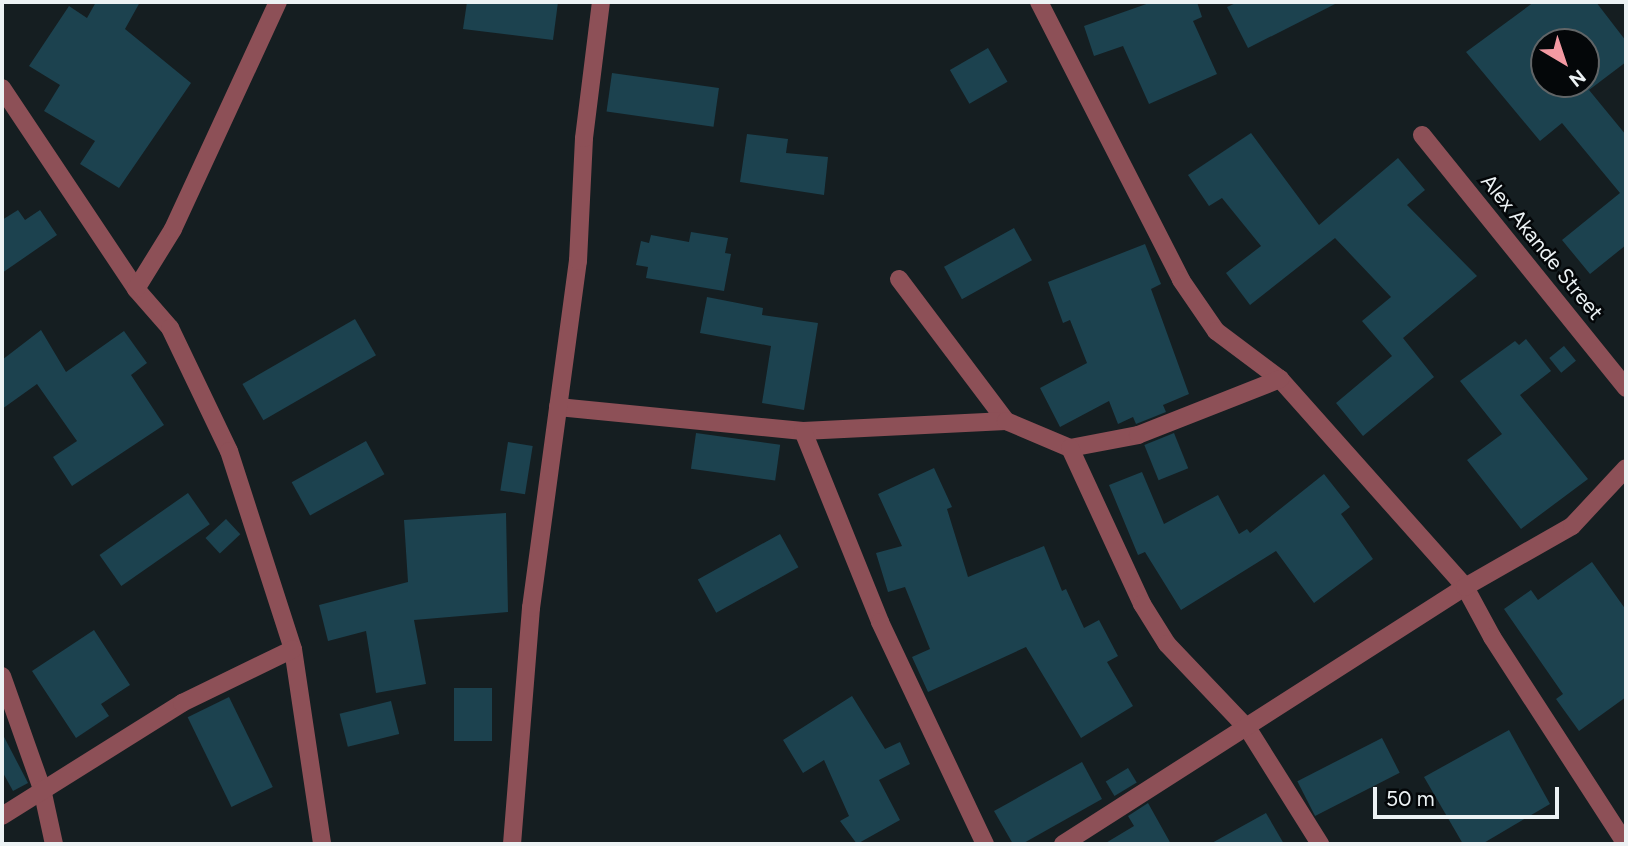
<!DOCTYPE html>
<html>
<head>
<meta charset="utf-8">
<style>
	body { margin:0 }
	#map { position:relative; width:1628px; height:846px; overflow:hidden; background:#151e21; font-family:Figtree,sans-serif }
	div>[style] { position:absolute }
	.building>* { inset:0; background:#1c424f; transform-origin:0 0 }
	.street>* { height:18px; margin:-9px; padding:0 9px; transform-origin:9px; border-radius:9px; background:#8d5057 }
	span { translate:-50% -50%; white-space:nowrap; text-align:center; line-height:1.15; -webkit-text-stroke:5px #040709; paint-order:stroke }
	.street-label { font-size:21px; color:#ecf2f4 }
	.frame { position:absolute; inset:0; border:4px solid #ecf2f4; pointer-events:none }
	.north { position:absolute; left:1530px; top:28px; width:70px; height:70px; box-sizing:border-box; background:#040709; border:2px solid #616567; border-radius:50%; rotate:141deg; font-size:19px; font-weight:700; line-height:28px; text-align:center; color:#ecf2f4 }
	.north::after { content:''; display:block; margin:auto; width:24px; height:32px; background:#f49aa3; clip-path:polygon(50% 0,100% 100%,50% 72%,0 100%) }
	.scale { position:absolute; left:1373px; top:787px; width:186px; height:32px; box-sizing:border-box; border:4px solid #ecf2f4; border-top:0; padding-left:9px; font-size:21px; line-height:24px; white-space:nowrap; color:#ecf2f4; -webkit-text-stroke:5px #040709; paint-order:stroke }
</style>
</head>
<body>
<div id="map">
	<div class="building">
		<div style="clip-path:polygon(96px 2px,140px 2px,125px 29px,191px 83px,119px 188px,80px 164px,95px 141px,44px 111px,60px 85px,29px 66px,69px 6px,87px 18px)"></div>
		<div style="clip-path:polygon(467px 2px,558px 2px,553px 40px,463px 29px)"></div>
		<div style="clip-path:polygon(1152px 2px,1197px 2px,1202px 17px,1193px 21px,1217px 74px,1149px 104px,1123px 46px,1094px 56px,1084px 26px)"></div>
		<div style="clip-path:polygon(1238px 2px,1339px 2px,1248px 48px,1227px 7px)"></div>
		<div style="clip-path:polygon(evenodd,1534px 2px,1596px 2px,1626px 41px,1626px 62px,1589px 90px,1626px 135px,1626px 245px,1590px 274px,1562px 240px,1620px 193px,1562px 123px,1540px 141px,1466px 52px,1534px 2px,1544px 42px,1586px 42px,1586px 87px,1544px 84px,1544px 42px)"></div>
		<div style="left:988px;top:48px;width:39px;height:44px;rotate:60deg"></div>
		<div style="left:612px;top:73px;width:108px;height:39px;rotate:8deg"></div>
		<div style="clip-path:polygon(1251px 133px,1319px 225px,1398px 158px,1425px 190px,1407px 205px,1477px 276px,1403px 338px,1434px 377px,1363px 436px,1336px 403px,1392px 356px,1362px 321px,1391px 297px,1335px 238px,1250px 305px,1226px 273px,1261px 246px,1222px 198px,1209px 206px,1188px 175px)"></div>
		<div style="clip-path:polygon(747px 134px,788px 139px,786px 153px,828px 157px,824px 195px,740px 182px)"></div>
		<div style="clip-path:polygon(18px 210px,25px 220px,40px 210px,57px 235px,2px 273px,2px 220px)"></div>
		<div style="left:1014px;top:228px;width:37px;height:80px;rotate:61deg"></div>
		<div style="clip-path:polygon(691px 232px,728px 238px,725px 253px,731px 254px,724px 291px,646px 278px,648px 267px,636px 265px,641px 241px,649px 243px,651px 235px,689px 242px)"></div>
		<div style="clip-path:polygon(1145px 244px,1161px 284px,1151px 289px,1189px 394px,1163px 405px,1166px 412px,1136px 424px,1133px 417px,1118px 424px,1109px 401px,1060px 427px,1040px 388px,1087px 363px,1070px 320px,1063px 323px,1048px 282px)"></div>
		<div style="clip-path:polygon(707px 297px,763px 308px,762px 315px,818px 323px,804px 410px,762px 403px,771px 346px,700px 333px)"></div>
		<div style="left:355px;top:319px;width:42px;height:130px;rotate:60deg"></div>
		<div style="clip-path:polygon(41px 330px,66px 372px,124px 331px,147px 363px,131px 375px,164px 425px,72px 486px,53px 457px,77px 441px,37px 384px,2px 409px,2px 360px)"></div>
		<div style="clip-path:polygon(1526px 339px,1551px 371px,1520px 395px,1588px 479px,1521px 529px,1467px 460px,1502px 434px,1460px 381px,1515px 341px,1519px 345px)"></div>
		<div style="left:1564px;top:346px;width:19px;height:19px;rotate:51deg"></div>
		<div style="left:696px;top:433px;width:85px;height:36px;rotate:8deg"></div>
		<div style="left:1174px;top:433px;width:38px;height:32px;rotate:68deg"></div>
		<div style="left:366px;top:441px;width:38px;height:85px;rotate:61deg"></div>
		<div style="left:508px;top:442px;width:25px;height:49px;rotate:9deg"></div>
		<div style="clip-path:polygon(934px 468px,952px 507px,947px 509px,968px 577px,1044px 546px,1062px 591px,1066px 589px,1084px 628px,1099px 620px,1118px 656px,1107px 662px,1133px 706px,1081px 738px,1026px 647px,928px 692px,912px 657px,930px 649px,905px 587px,888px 592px,876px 553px,902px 546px,878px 494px)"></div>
		<div style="clip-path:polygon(1142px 472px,1164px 524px,1218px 495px,1239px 534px,1247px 529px,1250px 533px,1324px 474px,1350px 507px,1341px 514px,1373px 559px,1314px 603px,1276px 551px,1181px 610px,1145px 552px,1138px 555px,1109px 485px)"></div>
		<div style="left:188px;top:493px;width:38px;height:108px;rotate:55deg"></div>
		<div style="clip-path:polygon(506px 513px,508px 612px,414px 620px,426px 684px,376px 693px,366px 631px,328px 641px,319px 605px,408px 582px,404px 520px)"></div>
		<div style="left:226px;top:519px;width:21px;height:28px;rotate:47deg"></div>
		<div style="left:780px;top:534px;width:38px;height:94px;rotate:61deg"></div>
		<div style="clip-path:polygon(1592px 562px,1626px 610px,1626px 697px,1579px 731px,1556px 699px,1563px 694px,1504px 609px,1531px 590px,1538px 600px)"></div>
		<div style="clip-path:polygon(94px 630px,130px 685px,101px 704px,109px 716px,76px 738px,32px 671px)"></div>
		<div style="left:454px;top:688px;width:38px;height:53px"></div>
		<div style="clip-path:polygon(852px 696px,885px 749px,900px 742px,910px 764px,879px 780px,900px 820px,857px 844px,840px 821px,849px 816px,824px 760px,803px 773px,783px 740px)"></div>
		<div style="left:229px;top:697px;width:100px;height:46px;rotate:64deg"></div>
		<div style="left:391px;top:701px;width:34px;height:53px;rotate:76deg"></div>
		<div style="clip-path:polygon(1509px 730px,1550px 804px,1482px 844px,1463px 844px,1424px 777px)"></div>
		<div style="clip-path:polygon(2px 733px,28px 783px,13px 791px,2px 771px)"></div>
		<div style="left:1382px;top:738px;width:39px;height:95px;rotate:63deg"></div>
		<div style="clip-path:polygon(1082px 762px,1102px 799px,1022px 844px,1013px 844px,994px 811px)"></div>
		<div style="left:1128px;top:768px;width:17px;height:26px;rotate:59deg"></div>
		<div style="clip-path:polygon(1148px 803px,1171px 844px,1104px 844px,1134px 826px,1128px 816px)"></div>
		<div style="clip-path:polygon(1266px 813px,1284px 844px,1210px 844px)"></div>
	</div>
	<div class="street">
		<div style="left:1039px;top:2px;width:312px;rotate:62.9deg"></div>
		<div style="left:1181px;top:280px;width:62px;rotate:55.5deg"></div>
		<div style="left:1216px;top:331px;width:80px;rotate:36.9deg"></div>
		<div style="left:1280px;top:379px;width:278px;rotate:48.3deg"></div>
		<div style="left:1465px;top:587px;width:57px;rotate:61.6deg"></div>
		<div style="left:1492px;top:637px;width:247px;rotate:57.1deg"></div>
		<div style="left:2px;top:88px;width:242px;rotate:56.3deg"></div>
		<div style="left:136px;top:289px;width:52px;rotate:48.9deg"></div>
		<div style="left:170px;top:328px;width:136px;rotate:64.4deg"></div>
		<div style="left:229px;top:451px;width:208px;rotate:72.1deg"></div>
		<div style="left:293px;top:649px;width:197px;rotate:81.5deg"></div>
		<div style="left:1422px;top:135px;width:325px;rotate:51.1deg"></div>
		<div style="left:899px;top:279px;width:178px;rotate:53deg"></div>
		<div style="left:136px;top:289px;width:70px;rotate:-58.3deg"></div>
		<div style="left:173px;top:229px;width:250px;rotate:-65.2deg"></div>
		<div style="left:558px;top:407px;width:246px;rotate:5.6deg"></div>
		<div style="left:803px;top:431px;width:203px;rotate:-2.8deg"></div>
		<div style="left:1006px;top:421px;width:69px;rotate:22.9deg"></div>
		<div style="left:1070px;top:448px;width:69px;rotate:-10.8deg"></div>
		<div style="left:1138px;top:435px;width:153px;rotate:-21.5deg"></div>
		<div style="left:803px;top:431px;width:206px;rotate:68deg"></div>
		<div style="left:880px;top:622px;width:246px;rotate:64.7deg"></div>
		<div style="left:1070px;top:448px;width:172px;rotate:65.2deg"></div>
		<div style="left:1142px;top:604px;width:47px;rotate:58deg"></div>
		<div style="left:1167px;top:644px;width:117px;rotate:46.4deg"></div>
		<div style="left:1248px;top:729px;width:136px;rotate:57.9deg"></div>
		<div style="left:2px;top:676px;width:120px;rotate:70.5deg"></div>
		<div style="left:42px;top:789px;width:56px;rotate:77.7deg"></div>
		<div style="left:2px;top:816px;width:213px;rotate:-32.1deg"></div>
		<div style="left:182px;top:703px;width:123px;rotate:-25.9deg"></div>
		<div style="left:512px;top:844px;width:237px;rotate:-85.4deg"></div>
		<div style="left:531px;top:608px;width:350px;rotate:-82.3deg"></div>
		<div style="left:578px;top:261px;width:123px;rotate:-87.2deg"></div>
		<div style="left:584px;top:138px;width:137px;rotate:-82.9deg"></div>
		<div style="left:1063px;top:844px;width:477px;rotate:-32.6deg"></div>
		<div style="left:1465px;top:587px;width:123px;rotate:-29.7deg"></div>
		<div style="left:1572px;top:526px;width:79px;rotate:-47deg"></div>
	</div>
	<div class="street-label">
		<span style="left:1542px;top:247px;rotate:51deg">Alex Akande Street</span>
	</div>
	<div class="frame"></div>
	<div class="north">N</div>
	<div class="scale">50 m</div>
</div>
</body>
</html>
